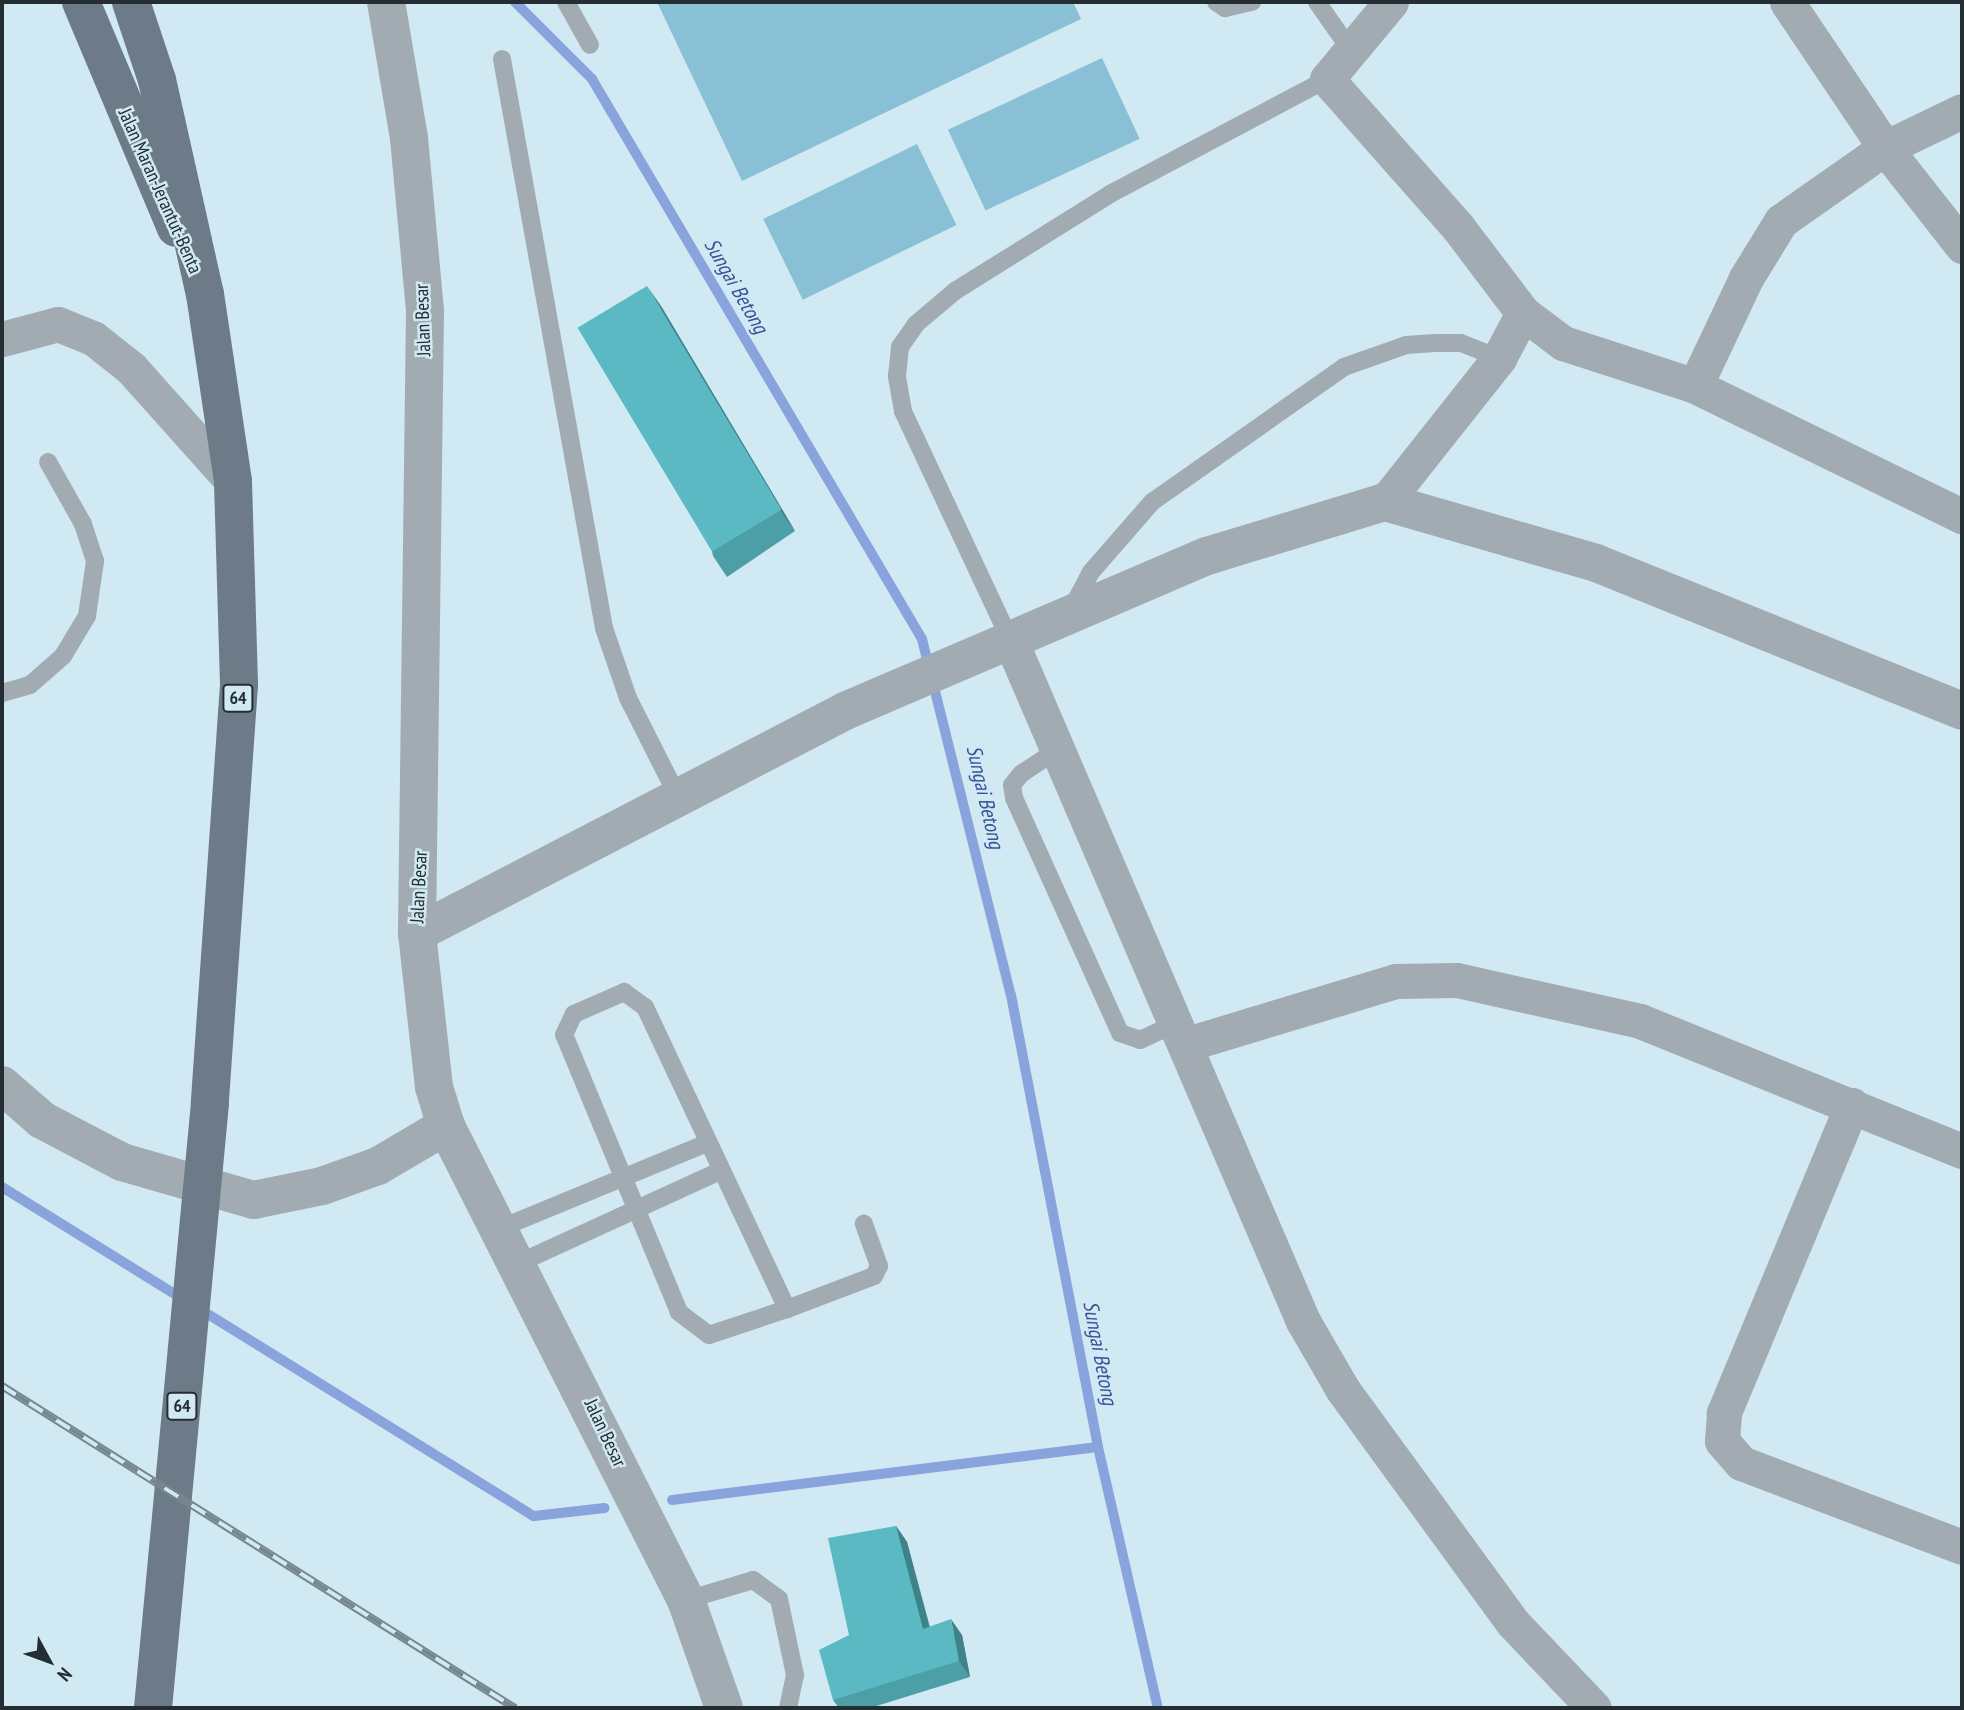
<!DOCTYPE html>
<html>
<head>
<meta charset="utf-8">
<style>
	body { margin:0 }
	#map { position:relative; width:1964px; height:1710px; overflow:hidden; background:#d0e9f3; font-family:"PT Sans Narrow",sans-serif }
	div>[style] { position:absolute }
	.green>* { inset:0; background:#8ac0d5; transform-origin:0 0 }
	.stream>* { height:10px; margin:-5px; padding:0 5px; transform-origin:5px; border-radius:5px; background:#89a3dd }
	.service>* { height:18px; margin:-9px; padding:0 9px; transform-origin:9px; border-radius:9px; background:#a3abb2 }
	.minor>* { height:35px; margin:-17.5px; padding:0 17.5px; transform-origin:17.5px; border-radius:17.5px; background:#a3abb2 }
	.tertiary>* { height:38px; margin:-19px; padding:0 19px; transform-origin:19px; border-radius:19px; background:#a3abb2 }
	.primary>* { height:38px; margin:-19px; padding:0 19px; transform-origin:19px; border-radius:19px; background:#6d7b88 }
	.rail>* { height:8px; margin-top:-4px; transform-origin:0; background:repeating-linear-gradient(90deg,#d0e9f3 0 16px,#76878e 0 32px); box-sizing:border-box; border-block:2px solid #76878e }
	.wall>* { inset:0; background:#4d9fa7 }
	.shaded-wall>* { inset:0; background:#3f8288 }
	.building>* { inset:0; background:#5ab9c2; transform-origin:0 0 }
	span { translate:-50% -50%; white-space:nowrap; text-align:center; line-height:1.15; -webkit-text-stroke:5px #d0e9f3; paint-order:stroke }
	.shield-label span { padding:2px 5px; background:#d0e9f3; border:2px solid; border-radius:5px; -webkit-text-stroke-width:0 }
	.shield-label { font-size:18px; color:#242d31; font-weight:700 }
	.street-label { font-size:19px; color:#242d31 }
	.water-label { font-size:21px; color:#37539a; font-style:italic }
	.frame { position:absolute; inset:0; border:4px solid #242d31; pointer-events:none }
	.north { position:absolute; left:14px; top:1626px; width:70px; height:70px; -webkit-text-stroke:5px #d0e9f3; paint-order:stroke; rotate:131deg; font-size:19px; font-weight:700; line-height:28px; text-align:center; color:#242d31 }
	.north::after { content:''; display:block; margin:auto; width:24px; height:32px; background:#242d31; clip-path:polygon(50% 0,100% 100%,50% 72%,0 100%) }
</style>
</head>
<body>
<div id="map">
	<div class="green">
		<div style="clip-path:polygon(657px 2px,1073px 2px,1081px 19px,742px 181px)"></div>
		<div style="left:1102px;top:58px;width:89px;height:170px;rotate:65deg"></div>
		<div style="left:917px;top:144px;width:90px;height:171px;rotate:64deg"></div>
	</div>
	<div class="stream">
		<div style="left:515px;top:2px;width:109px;rotate:45deg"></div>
		<div style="left:592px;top:79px;width:650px;rotate:59.49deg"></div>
		<div style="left:922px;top:639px;width:367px;rotate:76deg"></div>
		<div style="left:1011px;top:995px;width:460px;rotate:79.1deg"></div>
		<div style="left:1098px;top:1447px;width:268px;rotate:77.1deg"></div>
		<div style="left:2px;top:1187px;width:214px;rotate:31.8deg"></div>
		<div style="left:198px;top:1308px;width:395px;rotate:31.8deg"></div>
		<div style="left:534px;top:1516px;width:71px;rotate:-6.4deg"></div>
		<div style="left:672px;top:1500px;width:429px;rotate:-7.1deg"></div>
	</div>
	<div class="service">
		<div style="left:566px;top:2px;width:49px;rotate:60.8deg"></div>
		<div style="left:1216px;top:2px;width:11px;rotate:34deg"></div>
		<div style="left:1225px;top:8px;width:28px;rotate:-13deg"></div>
		<div style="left:1317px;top:2px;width:61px;rotate:55deg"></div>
		<div style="left:502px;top:59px;width:578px;rotate:79.84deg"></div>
		<div style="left:604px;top:628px;width:74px;rotate:71.1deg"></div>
		<div style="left:628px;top:698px;width:111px;rotate:63.2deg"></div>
		<div style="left:1072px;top:608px;width:41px;rotate:-62.2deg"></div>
		<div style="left:1091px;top:572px;width:93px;rotate:-48.9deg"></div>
		<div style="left:1152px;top:502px;width:235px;rotate:-35.1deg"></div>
		<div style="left:1344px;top:367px;width:66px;rotate:-19.5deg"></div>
		<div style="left:1406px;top:345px;width:29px;rotate:-4deg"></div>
		<div style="left:1435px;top:343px;width:26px"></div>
		<div style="left:1461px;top:343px;width:41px;rotate:21.5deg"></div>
		<div style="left:1012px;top:644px;width:257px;rotate:-115.1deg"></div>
		<div style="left:903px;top:411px;width:36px;rotate:-100deg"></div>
		<div style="left:897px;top:376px;width:29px;rotate:-84deg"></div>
		<div style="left:900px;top:347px;width:28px;rotate:-55deg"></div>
		<div style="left:916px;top:324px;width:51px;rotate:-40.2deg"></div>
		<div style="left:955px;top:291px;width:183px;rotate:-32deg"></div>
		<div style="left:1110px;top:194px;width:246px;rotate:-27.9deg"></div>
		<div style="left:2px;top:693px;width:29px;rotate:-16deg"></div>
		<div style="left:30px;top:685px;width:44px;rotate:-41.3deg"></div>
		<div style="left:63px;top:656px;width:47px;rotate:-59deg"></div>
		<div style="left:87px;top:616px;width:56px;rotate:-81.7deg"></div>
		<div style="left:95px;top:561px;width:39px;rotate:-108deg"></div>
		<div style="left:83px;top:524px;width:71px;rotate:-119.4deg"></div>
		<div style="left:1057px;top:750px;width:43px;rotate:146.3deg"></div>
		<div style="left:1021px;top:774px;width:14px;rotate:129deg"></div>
		<div style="left:1012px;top:785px;width:13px;rotate:81deg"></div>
		<div style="left:1014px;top:798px;width:258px;rotate:65.7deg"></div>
		<div style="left:1120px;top:1033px;width:21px;rotate:19deg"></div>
		<div style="left:1140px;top:1040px;width:41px;rotate:-24.7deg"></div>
		<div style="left:624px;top:992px;width:26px;rotate:36deg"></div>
		<div style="left:645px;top:1007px;width:334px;rotate:64.8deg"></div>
		<div style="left:787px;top:1309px;width:82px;rotate:161.6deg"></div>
		<div style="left:709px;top:1335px;width:38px;rotate:-143deg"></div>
		<div style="left:679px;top:1312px;width:300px;rotate:-112.5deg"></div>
		<div style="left:564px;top:1035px;width:23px;rotate:-65deg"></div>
		<div style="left:574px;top:1014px;width:55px;rotate:-23.7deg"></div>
		<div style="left:501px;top:1228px;width:221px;rotate:-22.4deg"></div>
		<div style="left:519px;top:1263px;width:221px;rotate:-24.6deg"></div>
		<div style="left:787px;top:1309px;width:93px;rotate:-20.8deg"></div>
		<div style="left:874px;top:1276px;width:11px;rotate:-63deg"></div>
		<div style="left:879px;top:1266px;width:45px;rotate:-109.7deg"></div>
		<div style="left:686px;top:1600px;width:70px;rotate:-16.6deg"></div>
		<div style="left:753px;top:1580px;width:32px;rotate:36deg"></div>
		<div style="left:779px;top:1599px;width:78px;rotate:78.1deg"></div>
		<div style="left:795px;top:1675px;width:34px;rotate:102deg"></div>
	</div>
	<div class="minor">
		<div style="left:1391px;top:2px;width:100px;rotate:129.7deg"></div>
		<div style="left:1327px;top:79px;width:196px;rotate:48.5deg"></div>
		<div style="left:1457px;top:226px;width:109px;rotate:52.8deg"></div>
		<div style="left:1523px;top:313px;width:50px;rotate:36.9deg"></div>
		<div style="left:1563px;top:343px;width:139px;rotate:18deg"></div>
		<div style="left:1695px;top:386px;width:297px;rotate:26deg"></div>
		<div style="left:1787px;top:2px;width:176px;rotate:56.1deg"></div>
		<div style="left:1885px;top:148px;width:125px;rotate:51.8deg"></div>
		<div style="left:2px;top:339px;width:58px;rotate:-15deg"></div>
		<div style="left:58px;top:324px;width:38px;rotate:22deg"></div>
		<div style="left:93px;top:338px;width:48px;rotate:38.3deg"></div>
		<div style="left:131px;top:368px;width:153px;rotate:48.2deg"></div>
		<div style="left:1695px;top:386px;width:119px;rotate:-64.7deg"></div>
		<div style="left:1746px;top:278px;width:67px;rotate:-58.4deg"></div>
		<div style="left:1781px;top:221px;width:127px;rotate:-35.1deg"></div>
		<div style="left:1885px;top:148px;width:85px;rotate:-25.7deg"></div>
		<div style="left:1385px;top:502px;width:184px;rotate:-51.6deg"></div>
		<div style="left:1499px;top:358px;width:51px;rotate:-61.9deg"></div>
		<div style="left:1012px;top:644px;width:737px;rotate:66.74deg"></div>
		<div style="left:1303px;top:1321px;width:80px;rotate:59.9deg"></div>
		<div style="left:1343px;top:1390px;width:288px;rotate:53.9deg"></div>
		<div style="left:1513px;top:1623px;width:117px;rotate:46.4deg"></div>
		<div style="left:1187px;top:1044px;width:218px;rotate:-16.8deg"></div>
		<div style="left:1396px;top:981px;width:61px;rotate:-0.9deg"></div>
		<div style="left:1457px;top:980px;width:188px;rotate:12.6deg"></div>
		<div style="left:1640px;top:1021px;width:347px;rotate:22deg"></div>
		<div style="left:1852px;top:1105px;width:334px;rotate:112.6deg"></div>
		<div style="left:1724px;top:1413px;width:28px;rotate:94deg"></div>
		<div style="left:1722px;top:1441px;width:29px;rotate:49deg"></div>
		<div style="left:1741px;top:1463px;width:236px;rotate:20.8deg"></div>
	</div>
	<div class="tertiary">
		<div style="left:386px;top:2px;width:138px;rotate:80.4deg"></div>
		<div style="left:409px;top:138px;width:174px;rotate:84.7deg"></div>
		<div style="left:425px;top:311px;width:622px;rotate:90.74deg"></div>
		<div style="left:417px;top:933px;width:155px;rotate:83.7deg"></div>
		<div style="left:434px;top:1087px;width:41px;rotate:72.9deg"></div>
		<div style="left:446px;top:1126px;width:531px;rotate:63.15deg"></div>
		<div style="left:686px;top:1600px;width:114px;rotate:70.6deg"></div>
		<div style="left:417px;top:933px;width:482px;rotate:-27.4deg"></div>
		<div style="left:845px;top:711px;width:394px;rotate:-23.2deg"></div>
		<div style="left:1207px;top:556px;width:186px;rotate:-16.9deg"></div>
		<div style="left:1385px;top:502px;width:220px;rotate:16.1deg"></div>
		<div style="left:1596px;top:563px;width:395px;rotate:22deg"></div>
		<div style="left:2px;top:1085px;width:53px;rotate:41.2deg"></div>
		<div style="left:42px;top:1120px;width:90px;rotate:27.7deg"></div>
		<div style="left:122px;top:1162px;width:137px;rotate:16.1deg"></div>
		<div style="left:254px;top:1200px;width:69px;rotate:-11.6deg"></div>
		<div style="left:322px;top:1186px;width:59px;rotate:-19.7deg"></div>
		<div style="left:378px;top:1166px;width:79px;rotate:-30.5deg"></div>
	</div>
	<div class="primary">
		<div style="left:81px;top:2px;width:245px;rotate:67.2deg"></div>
		<div style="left:131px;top:2px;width:82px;rotate:71.6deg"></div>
		<div style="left:157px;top:80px;width:219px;rotate:77.4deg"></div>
		<div style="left:205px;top:294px;width:190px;rotate:81.5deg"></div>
		<div style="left:233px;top:482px;width:203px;rotate:88.3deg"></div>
		<div style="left:239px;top:685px;width:419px;rotate:94deg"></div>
		<div style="left:210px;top:1103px;width:608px;rotate:95.38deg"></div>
	</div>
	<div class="rail">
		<div style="left:2px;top:1386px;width:606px;rotate:32.12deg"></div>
	</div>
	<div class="wall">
		<div style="clip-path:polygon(661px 306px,795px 531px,727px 577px,713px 556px)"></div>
		<div style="clip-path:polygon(896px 1526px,907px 1542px,930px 1627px,962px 1635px,970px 1677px,870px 1708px,839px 1708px,833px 1700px)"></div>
	</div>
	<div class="shaded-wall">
		<div style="clip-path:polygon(647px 286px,661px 306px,795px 531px,780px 510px)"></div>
		<div style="clip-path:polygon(896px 1526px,907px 1542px,934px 1645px,923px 1629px)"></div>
		<div style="clip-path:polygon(951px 1619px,962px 1635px,970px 1677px,959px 1661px)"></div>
	</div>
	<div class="building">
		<div style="left:647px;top:286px;width:261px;height:81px;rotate:59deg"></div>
		<div style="clip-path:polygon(896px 1526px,923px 1629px,951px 1619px,959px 1661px,833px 1700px,819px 1650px,849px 1635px,828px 1538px)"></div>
	</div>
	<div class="shield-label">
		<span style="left:238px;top:698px">64</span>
		<span style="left:182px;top:1406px">64</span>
	</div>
	<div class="street-label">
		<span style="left:160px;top:191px;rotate:66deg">Jalan Maran-Jerantut-Benta</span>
		<span style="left:423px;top:320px;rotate:-92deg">Jalan Besar</span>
		<span style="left:419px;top:887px;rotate:-87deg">Jalan Besar</span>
		<span style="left:605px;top:1433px;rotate:65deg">Jalan Besar</span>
	</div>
	<div class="water-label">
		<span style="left:736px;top:286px;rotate:60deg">Sungai Betong</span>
		<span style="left:985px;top:797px;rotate:77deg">Sungai Betong</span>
		<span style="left:1100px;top:1353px;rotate:79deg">Sungai Betong</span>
	</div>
	<div class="frame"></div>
	<div class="north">N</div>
</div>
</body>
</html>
